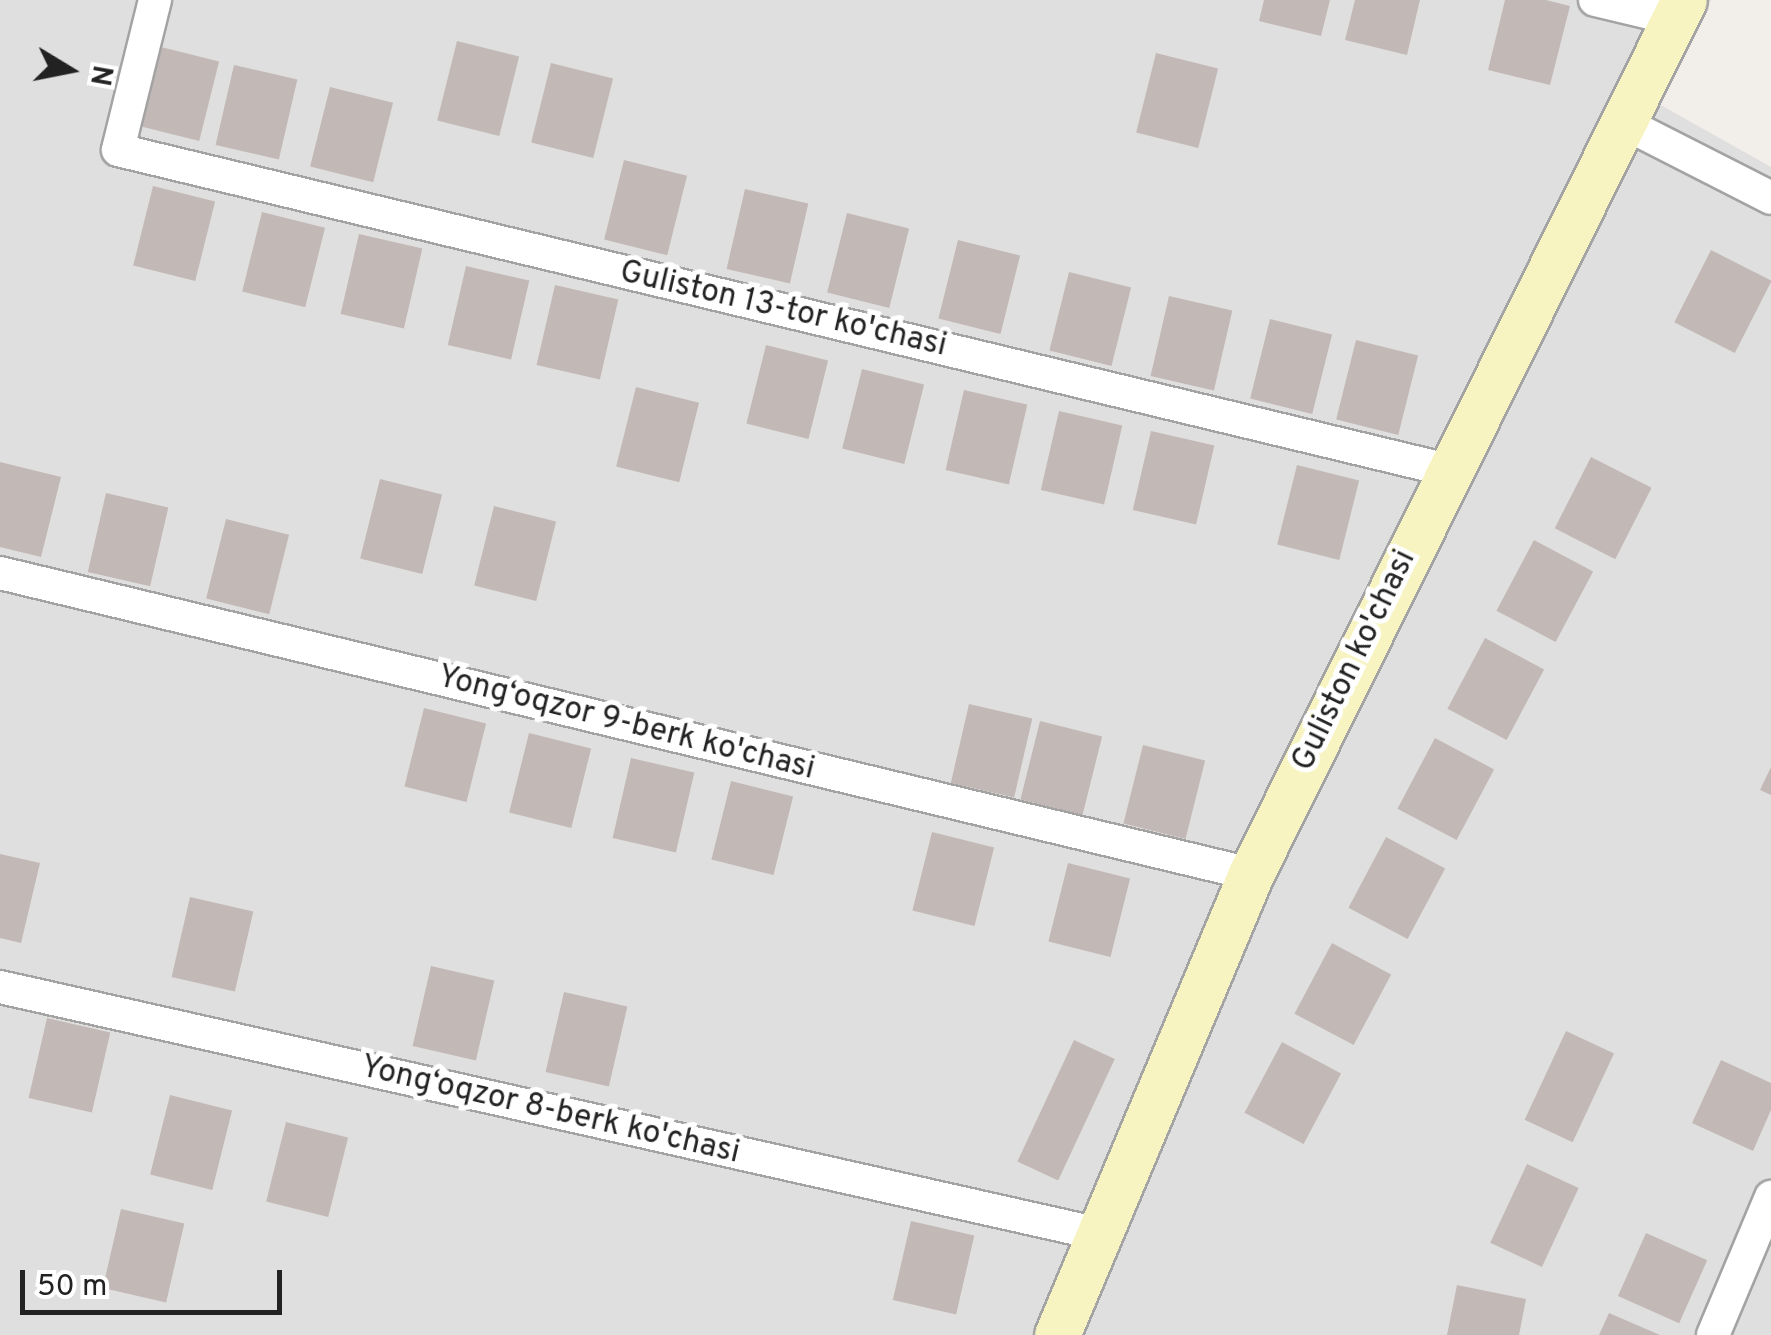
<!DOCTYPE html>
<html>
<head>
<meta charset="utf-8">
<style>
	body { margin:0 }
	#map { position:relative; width:1771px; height:1335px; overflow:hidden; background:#f2eee9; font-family:Overpass,sans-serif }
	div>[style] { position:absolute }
	.residential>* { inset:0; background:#e0dfdf }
	.building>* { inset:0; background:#c2b9b6; transform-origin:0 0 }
	.roads { filter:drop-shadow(2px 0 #a3a3a3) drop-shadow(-2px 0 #a3a3a3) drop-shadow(0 2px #a3a3a3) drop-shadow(0 -2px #a3a3a3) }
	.minor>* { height:32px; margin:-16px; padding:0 16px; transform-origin:16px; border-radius:16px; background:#fff }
	.secondary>* { height:45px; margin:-22.5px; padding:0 22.5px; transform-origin:22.5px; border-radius:22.5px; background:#f7f4c2 }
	span { translate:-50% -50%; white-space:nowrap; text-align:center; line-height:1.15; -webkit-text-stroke:10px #fff; paint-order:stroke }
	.street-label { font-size:32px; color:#222 }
	.north { position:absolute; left:20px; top:20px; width:100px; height:100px; -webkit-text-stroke:8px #fff; paint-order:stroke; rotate:100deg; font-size:28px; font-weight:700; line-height:40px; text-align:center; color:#222 }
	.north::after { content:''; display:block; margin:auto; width:35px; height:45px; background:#222; clip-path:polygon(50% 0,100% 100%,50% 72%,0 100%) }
	.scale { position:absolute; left:20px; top:1270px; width:262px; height:45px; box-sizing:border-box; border:5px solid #222; border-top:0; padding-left:12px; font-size:30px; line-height:35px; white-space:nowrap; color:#222; -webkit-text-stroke:8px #fff; paint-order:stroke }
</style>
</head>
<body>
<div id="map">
	<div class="residential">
		<div style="clip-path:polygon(0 0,1711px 0,1659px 104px,1771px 167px,1771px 1335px,0 1335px)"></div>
	</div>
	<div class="building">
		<div style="clip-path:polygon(1264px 0,1330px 0,1321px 36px,1259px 21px)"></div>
		<div style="clip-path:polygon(1355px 0,1420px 0,1407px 55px,1345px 40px)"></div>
		<div style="clip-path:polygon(1505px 0,1546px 0,1570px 6px,1550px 85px,1488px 70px)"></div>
		<div style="left:457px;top:41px;width:64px;height:82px;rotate:14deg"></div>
		<div style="left:157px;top:46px;width:64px;height:82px;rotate:14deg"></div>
		<div style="left:1156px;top:53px;width:64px;height:82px;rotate:14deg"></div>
		<div style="left:551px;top:63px;width:64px;height:82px;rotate:14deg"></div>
		<div style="left:234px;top:65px;width:65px;height:82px;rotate:13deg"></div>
		<div style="left:330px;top:87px;width:65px;height:82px;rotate:14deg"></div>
		<div style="left:624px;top:160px;width:65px;height:82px;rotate:14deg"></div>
		<div style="left:153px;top:186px;width:64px;height:82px;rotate:14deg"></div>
		<div style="left:745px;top:189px;width:65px;height:82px;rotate:13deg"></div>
		<div style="left:262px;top:212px;width:65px;height:82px;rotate:14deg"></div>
		<div style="left:847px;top:213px;width:64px;height:82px;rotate:14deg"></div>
		<div style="left:359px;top:234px;width:65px;height:82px;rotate:13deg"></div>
		<div style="left:958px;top:240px;width:64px;height:81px;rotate:14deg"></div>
		<div style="left:1711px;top:250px;width:68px;height:81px;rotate:27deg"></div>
		<div style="left:466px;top:266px;width:65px;height:81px;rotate:13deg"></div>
		<div style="left:1069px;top:272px;width:64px;height:81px;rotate:14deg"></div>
		<div style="left:555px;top:285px;width:65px;height:82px;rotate:13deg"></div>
		<div style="left:1169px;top:296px;width:65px;height:82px;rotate:13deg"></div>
		<div style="left:1270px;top:319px;width:64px;height:82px;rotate:14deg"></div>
		<div style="left:1356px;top:340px;width:64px;height:82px;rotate:14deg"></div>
		<div style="left:766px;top:345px;width:64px;height:81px;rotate:14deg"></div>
		<div style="left:862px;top:369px;width:64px;height:82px;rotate:14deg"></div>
		<div style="left:636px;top:387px;width:65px;height:82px;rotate:14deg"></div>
		<div style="left:964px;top:390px;width:65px;height:82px;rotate:13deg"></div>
		<div style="left:1059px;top:411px;width:65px;height:81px;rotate:13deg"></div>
		<div style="left:1151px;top:431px;width:65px;height:81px;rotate:13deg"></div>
		<div style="left:1591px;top:457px;width:68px;height:80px;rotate:27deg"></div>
		<div style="clip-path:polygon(0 462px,61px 477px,41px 557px,0 547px)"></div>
		<div style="left:1297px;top:465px;width:64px;height:82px;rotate:14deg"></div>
		<div style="left:380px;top:479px;width:64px;height:82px;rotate:14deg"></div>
		<div style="left:106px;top:493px;width:64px;height:81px;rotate:13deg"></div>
		<div style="left:494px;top:506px;width:64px;height:82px;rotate:14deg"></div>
		<div style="left:226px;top:519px;width:65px;height:82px;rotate:14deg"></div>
		<div style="left:1534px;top:540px;width:67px;height:80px;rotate:28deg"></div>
		<div style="left:1485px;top:638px;width:67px;height:80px;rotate:28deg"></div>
		<div style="left:969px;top:704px;width:65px;height:81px;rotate:13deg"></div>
		<div style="left:424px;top:708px;width:64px;height:81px;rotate:14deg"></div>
		<div style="left:1040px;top:721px;width:64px;height:81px;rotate:14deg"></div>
		<div style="left:529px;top:733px;width:64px;height:82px;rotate:14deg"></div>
		<div style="left:1435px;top:738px;width:67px;height:80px;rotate:28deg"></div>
		<div style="left:1143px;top:745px;width:64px;height:81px;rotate:14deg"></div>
		<div style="left:631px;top:758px;width:65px;height:82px;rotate:13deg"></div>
		<div style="clip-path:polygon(1771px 767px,1771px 795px,1760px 790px)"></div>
		<div style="left:731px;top:781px;width:64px;height:81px;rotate:14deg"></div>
		<div style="left:932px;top:832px;width:64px;height:81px;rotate:14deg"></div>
		<div style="left:1386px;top:837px;width:67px;height:80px;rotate:28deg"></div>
		<div style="clip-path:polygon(0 854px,40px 863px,21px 943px,0 938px)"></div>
		<div style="left:1068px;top:863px;width:64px;height:81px;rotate:14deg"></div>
		<div style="left:190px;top:897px;width:65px;height:82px;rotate:13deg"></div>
		<div style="left:1332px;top:943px;width:67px;height:80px;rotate:28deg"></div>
		<div style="left:431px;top:966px;width:65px;height:82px;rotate:13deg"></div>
		<div style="left:564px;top:992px;width:65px;height:82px;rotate:13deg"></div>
		<div style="left:47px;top:1018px;width:65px;height:82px;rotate:13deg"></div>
		<div style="left:1566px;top:1031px;width:53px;height:98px;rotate:25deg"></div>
		<div style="left:1074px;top:1040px;width:45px;height:134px;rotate:25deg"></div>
		<div style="left:1282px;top:1042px;width:67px;height:80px;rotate:28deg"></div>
		<div style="clip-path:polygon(1721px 1060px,1771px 1083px,1771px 1110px,1753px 1151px,1692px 1123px)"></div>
		<div style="left:170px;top:1095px;width:64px;height:82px;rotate:14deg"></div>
		<div style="left:286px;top:1122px;width:64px;height:82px;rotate:14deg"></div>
		<div style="left:1527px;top:1164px;width:57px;height:87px;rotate:25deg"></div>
		<div style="left:121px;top:1209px;width:65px;height:81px;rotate:13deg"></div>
		<div style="left:911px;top:1221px;width:65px;height:81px;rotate:13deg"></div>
		<div style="left:1646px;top:1233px;width:67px;height:69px;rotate:24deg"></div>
		<div style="clip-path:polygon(1457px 1285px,1526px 1299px,1519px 1335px,1447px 1335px)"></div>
		<div style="clip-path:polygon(1609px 1313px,1660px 1335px,1599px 1335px)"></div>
	</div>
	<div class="roads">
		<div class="minor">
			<div style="left:155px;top:0;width:154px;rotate:103.9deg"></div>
			<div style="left:118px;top:150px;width:1368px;rotate:13.53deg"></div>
			<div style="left:1595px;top:0;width:82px;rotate:13.4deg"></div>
			<div style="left:1624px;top:123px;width:165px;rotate:27deg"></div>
			<div style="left:0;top:573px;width:1287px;rotate:13.53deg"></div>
			<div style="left:0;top:987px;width:1127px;rotate:12.66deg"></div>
			<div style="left:1713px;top:1335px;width:150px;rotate:-67.2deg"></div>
		</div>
		<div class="secondary">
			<div style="left:1057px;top:1335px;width:500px;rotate:-67.18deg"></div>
			<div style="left:1251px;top:874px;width:975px;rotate:-63.65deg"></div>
		</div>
	</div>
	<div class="street-label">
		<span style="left:783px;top:310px;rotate:13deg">Guliston 13-tor ko'chasi</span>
		<span style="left:1355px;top:661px;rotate:-64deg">Guliston ko'chasi</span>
		<span style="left:626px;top:724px;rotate:14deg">Yong‘oqzor 9-berk ko'chasi</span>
		<span style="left:550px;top:1111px;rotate:13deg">Yong‘oqzor 8-berk ko'chasi</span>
	</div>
	<div class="north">N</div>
	<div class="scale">50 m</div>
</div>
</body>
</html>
